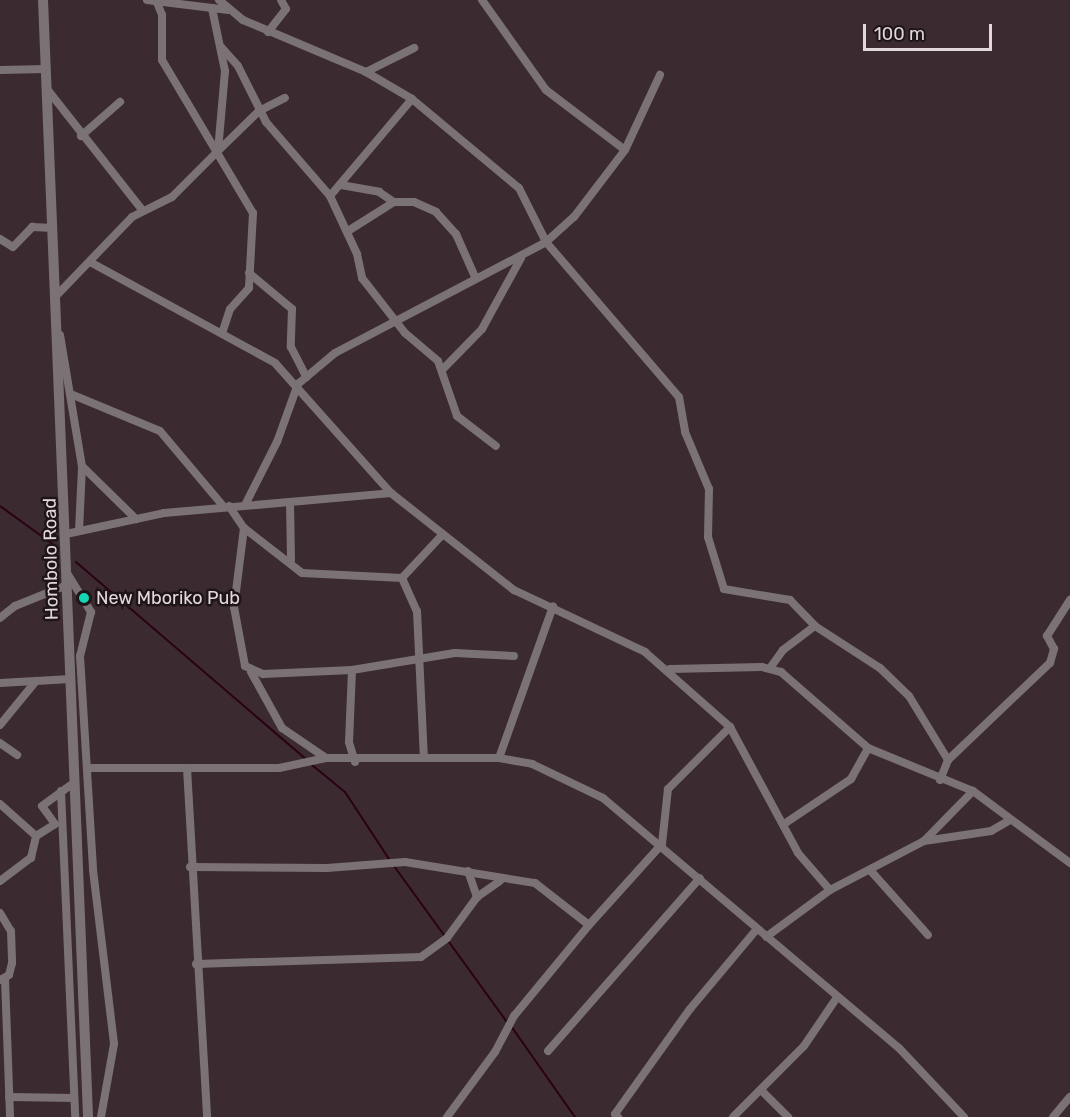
<!DOCTYPE html>
<html>
<head>
<meta charset="utf-8">
<style>
	body { margin:0 }
	#map { position:relative; width:1070px; height:1117px; overflow:hidden; background:#3b2a30; font-family:Rubik,sans-serif }
	div>[style] { position:absolute }
	.stream>* { height:2px; margin:-1px; padding:0 1px; transform-origin:1px; border-radius:1px; background:#2b0015 }
	.minor>* { height:8px; margin:-4px; padding:0 4px; transform-origin:4px; border-radius:4px; background:#7b7275 }
	.tertiary>* { height:10px; margin:-5px; padding:0 5px; transform-origin:5px; border-radius:5px; background:#7b7275 }
	.dots>* { width:16px; height:16px; translate:-50% -50%; box-sizing:border-box; border:3px solid #1d1518; border-radius:50% }
	span { translate:-50% -50%; white-space:nowrap; text-align:center; line-height:1.15; -webkit-text-stroke:5px #1d1518; paint-order:stroke }
	.street-label { font-size:18px; color:#e2d7da }
	.poi-label { font-size:18px; color:#e2d7da }
	.left { translate:0 -50%; text-align:left }
	.scale { position:absolute; left:863px; top:24px; width:129px; height:27px; box-sizing:border-box; border:3px solid #e2d7da; border-top:0; padding-left:8px; font-size:18px; line-height:21px; white-space:nowrap; color:#e2d7da; -webkit-text-stroke:4px #1d1518; paint-order:stroke }
</style>
</head>
<body>
<div id="map">
	<div class="stream">
		<div style="left:0;top:506px;width:72px;rotate:35.9deg"></div>
		<div style="left:76px;top:562px;width:303px;rotate:40.6deg"></div>
		<div style="left:312px;top:765px;width:43px;rotate:39.3deg"></div>
		<div style="left:345px;top:792px;width:80px;rotate:56.7deg"></div>
		<div style="left:394px;top:866px;width:193px;rotate:54.1deg"></div>
		<div style="left:511px;top:1026px;width:111px;rotate:54.9deg"></div>
	</div>
	<div class="minor">
		<div style="left:147px;top:0;width:82px;rotate:7deg"></div>
		<div style="left:156px;top:0;width:16px;rotate:68deg"></div>
		<div style="left:162px;top:15px;width:45px;rotate:90deg"></div>
		<div style="left:162px;top:60px;width:178px;rotate:59.3deg"></div>
		<div style="left:253px;top:213px;width:75px;rotate:93.1deg"></div>
		<div style="left:249px;top:288px;width:28px;rotate:132deg"></div>
		<div style="left:230px;top:309px;width:25px;rotate:108deg"></div>
		<div style="left:219px;top:0;width:31px;rotate:40deg"></div>
		<div style="left:243px;top:20px;width:134px;rotate:22.9deg"></div>
		<div style="left:366px;top:72px;width:53px;rotate:30.4deg"></div>
		<div style="left:412px;top:99px;width:139px;rotate:39.8deg"></div>
		<div style="left:519px;top:188px;width:60px;rotate:63.4deg"></div>
		<div style="left:546px;top:242px;width:204px;rotate:49.4deg"></div>
		<div style="left:679px;top:397px;width:36px;rotate:80deg"></div>
		<div style="left:685px;top:432px;width:62px;rotate:67.2deg"></div>
		<div style="left:709px;top:489px;width:48px;rotate:91.2deg"></div>
		<div style="left:708px;top:537px;width:54px;rotate:72.9deg"></div>
		<div style="left:724px;top:589px;width:67px;rotate:9.5deg"></div>
		<div style="left:790px;top:600px;width:36px;rotate:46deg"></div>
		<div style="left:482px;top:0;width:110px;rotate:54.6deg"></div>
		<div style="left:546px;top:90px;width:99px;rotate:37.2deg"></div>
		<div style="left:268px;top:32px;width:29px;rotate:-52deg"></div>
		<div style="left:286px;top:9px;width:10px;rotate:-119deg"></div>
		<div style="left:221px;top:47px;width:25px;rotate:48deg"></div>
		<div style="left:238px;top:66px;width:63px;rotate:63.4deg"></div>
		<div style="left:266px;top:122px;width:98px;rotate:49.1deg"></div>
		<div style="left:330px;top:196px;width:64px;rotate:65deg"></div>
		<div style="left:357px;top:254px;width:25px;rotate:78deg"></div>
		<div style="left:362px;top:278px;width:70px;rotate:52deg"></div>
		<div style="left:405px;top:333px;width:43px;rotate:40.3deg"></div>
		<div style="left:438px;top:361px;width:58px;rotate:70.9deg"></div>
		<div style="left:457px;top:416px;width:49px;rotate:37.6deg"></div>
		<div style="left:0;top:70px;width:46px;rotate:-1.2deg"></div>
		<div style="left:366px;top:72px;width:54px;rotate:-26.6deg"></div>
		<div style="left:47px;top:89px;width:155px;rotate:51.8deg"></div>
		<div style="left:81px;top:136px;width:52px;rotate:-41.1deg"></div>
		<div style="left:218px;top:151px;width:57px;rotate:-44.3deg"></div>
		<div style="left:259px;top:111px;width:29px;rotate:-27deg"></div>
		<div style="left:341px;top:185px;width:39px;rotate:10deg"></div>
		<div style="left:379px;top:192px;width:18px;rotate:34deg"></div>
		<div style="left:330px;top:196px;width:127px;rotate:-49.8deg"></div>
		<div style="left:348px;top:231px;width:54px;rotate:-32.2deg"></div>
		<div style="left:394px;top:202px;width:20px"></div>
		<div style="left:414px;top:202px;width:24px;rotate:24deg"></div>
		<div style="left:436px;top:212px;width:30px;rotate:48deg"></div>
		<div style="left:456px;top:234px;width:49px;rotate:66deg"></div>
		<div style="left:0;top:239px;width:15px;rotate:32deg"></div>
		<div style="left:13px;top:247px;width:28px;rotate:-46deg"></div>
		<div style="left:32px;top:227px;width:21px;rotate:3deg"></div>
		<div style="left:90px;top:262px;width:211px;rotate:28.6deg"></div>
		<div style="left:275px;top:363px;width:174px;rotate:48.3deg"></div>
		<div style="left:249px;top:273px;width:56px;rotate:39.9deg"></div>
		<div style="left:292px;top:309px;width:38px;rotate:92deg"></div>
		<div style="left:291px;top:347px;width:34px;rotate:63deg"></div>
		<div style="left:57px;top:295px;width:108px;rotate:-46.1deg"></div>
		<div style="left:132px;top:217px;width:45px;rotate:-26.6deg"></div>
		<div style="left:172px;top:197px;width:65px;rotate:-45deg"></div>
		<div style="left:218px;top:151px;width:80px;rotate:-85deg"></div>
		<div style="left:225px;top:71px;width:64px;rotate:-101.7deg"></div>
		<div style="left:60px;top:335px;width:133px;rotate:80.5deg"></div>
		<div style="left:82px;top:466px;width:76px;rotate:44.5deg"></div>
		<div style="left:443px;top:369px;width:56px;rotate:-45.7deg"></div>
		<div style="left:482px;top:329px;width:81px;rotate:-61.2deg"></div>
		<div style="left:73px;top:395px;width:94px;rotate:22.5deg"></div>
		<div style="left:160px;top:431px;width:99px;rotate:49.9deg"></div>
		<div style="left:290px;top:502px;width:58px;rotate:89deg"></div>
		<div style="left:245px;top:505px;width:71px;rotate:-63.1deg"></div>
		<div style="left:277px;top:442px;width:62px;rotate:-70.1deg"></div>
		<div style="left:298px;top:384px;width:48px;rotate:-40deg"></div>
		<div style="left:335px;top:353px;width:238px;rotate:-27.7deg"></div>
		<div style="left:546px;top:242px;width:38px;rotate:-42deg"></div>
		<div style="left:574px;top:217px;width:84px;rotate:-52.7deg"></div>
		<div style="left:625px;top:150px;width:83px;rotate:-65deg"></div>
		<div style="left:229px;top:506px;width:27px;rotate:56deg"></div>
		<div style="left:244px;top:528px;width:73px;rotate:37.8deg"></div>
		<div style="left:302px;top:573px;width:100px;rotate:2.9deg"></div>
		<div style="left:402px;top:578px;width:36px;rotate:66deg"></div>
		<div style="left:417px;top:611px;width:147px;rotate:87.3deg"></div>
		<div style="left:244px;top:528px;width:80px;rotate:97.2deg"></div>
		<div style="left:234px;top:607px;width:60px;rotate:79.4deg"></div>
		<div style="left:245px;top:666px;width:20px;rotate:24deg"></div>
		<div style="left:263px;top:674px;width:89px;rotate:-2.6deg"></div>
		<div style="left:79px;top:531px;width:64px;rotate:-87.3deg"></div>
		<div style="left:66px;top:534px;width:100px;rotate:-12.1deg"></div>
		<div style="left:164px;top:513px;width:228px;rotate:-5deg"></div>
		<div style="left:391px;top:493px;width:157px;rotate:38.3deg"></div>
		<div style="left:514px;top:590px;width:145px;rotate:25.3deg"></div>
		<div style="left:645px;top:652px;width:113px;rotate:41.4deg"></div>
		<div style="left:730px;top:727px;width:143px;rotate:61.6deg"></div>
		<div style="left:798px;top:853px;width:49px;rotate:49.1deg"></div>
		<div style="left:830px;top:890px;width:79px;rotate:143.7deg"></div>
		<div style="left:67px;top:573px;width:46px;rotate:58.4deg"></div>
		<div style="left:91px;top:612px;width:45px;rotate:104deg"></div>
		<div style="left:80px;top:656px;width:214px;rotate:86.5deg"></div>
		<div style="left:93px;top:870px;width:175px;rotate:83.1deg"></div>
		<div style="left:114px;top:1044px;width:74px;rotate:100.1deg"></div>
		<div style="left:402px;top:578px;width:60px;rotate:-47deg"></div>
		<div style="left:0;top:618px;width:19px;rotate:-39deg"></div>
		<div style="left:15px;top:606px;width:56px;rotate:-22deg"></div>
		<div style="left:770px;top:668px;width:22px;rotate:-54deg"></div>
		<div style="left:783px;top:650px;width:40px;rotate:-37deg"></div>
		<div style="left:815px;top:626px;width:77px;rotate:32.9deg"></div>
		<div style="left:880px;top:668px;width:40px;rotate:44deg"></div>
		<div style="left:909px;top:696px;width:75px;rotate:58.6deg"></div>
		<div style="left:670px;top:669px;width:92px;rotate:-1.2deg"></div>
		<div style="left:762px;top:667px;width:20px;rotate:15deg"></div>
		<div style="left:781px;top:672px;width:116px;rotate:41.1deg"></div>
		<div style="left:868px;top:748px;width:113px;rotate:22.3deg"></div>
		<div style="left:973px;top:791px;width:121px;rotate:36.6deg"></div>
		<div style="left:251px;top:672px;width:64px;rotate:61deg"></div>
		<div style="left:282px;top:728px;width:53px;rotate:34.3deg"></div>
		<div style="left:326px;top:758px;width:173px"></div>
		<div style="left:499px;top:758px;width:34px;rotate:10deg"></div>
		<div style="left:532px;top:764px;width:79px;rotate:25.6deg"></div>
		<div style="left:603px;top:798px;width:387px;rotate:40.2deg"></div>
		<div style="left:899px;top:1048px;width:95px;rotate:46.7deg"></div>
		<div style="left:0;top:683px;width:71px;rotate:-3.2deg"></div>
		<div style="left:0;top:725px;width:57px;rotate:-50.7deg"></div>
		<div style="left:0;top:743px;width:21px;rotate:35deg"></div>
		<div style="left:499px;top:758px;width:161px;rotate:-70.4deg"></div>
		<div style="left:355px;top:762px;width:21px;rotate:-107deg"></div>
		<div style="left:349px;top:742px;width:72px;rotate:-87.6deg"></div>
		<div style="left:352px;top:670px;width:104px;rotate:-9.4deg"></div>
		<div style="left:455px;top:653px;width:59px;rotate:2.9deg"></div>
		<div style="left:89px;top:768px;width:190px"></div>
		<div style="left:279px;top:768px;width:48px;rotate:-12deg"></div>
		<div style="left:187px;top:768px;width:350px;rotate:86.7deg"></div>
		<div style="left:940px;top:780px;width:22px;rotate:-68deg"></div>
		<div style="left:948px;top:760px;width:141px;rotate:-43.6deg"></div>
		<div style="left:1050px;top:663px;width:15px;rotate:-74deg"></div>
		<div style="left:1054px;top:649px;width:15px;rotate:-118deg"></div>
		<div style="left:1047px;top:636px;width:43px;rotate:-57.4deg"></div>
		<div style="left:61px;top:791px;width:326px;rotate:87.5deg"></div>
		<div style="left:0;top:804px;width:48px;rotate:41.6deg"></div>
		<div style="left:784px;top:824px;width:81px;rotate:-33.9deg"></div>
		<div style="left:851px;top:779px;width:35px;rotate:-61deg"></div>
		<div style="left:924px;top:841px;width:68px;rotate:-8.5deg"></div>
		<div style="left:991px;top:831px;width:22px;rotate:-30deg"></div>
		<div style="left:190px;top:867px;width:137px;rotate:0.4deg"></div>
		<div style="left:327px;top:868px;width:78px;rotate:-4.4deg"></div>
		<div style="left:405px;top:862px;width:132px;rotate:9.2deg"></div>
		<div style="left:535px;top:883px;width:68px;rotate:37.9deg"></div>
		<div style="left:589px;top:925px;width:109px;rotate:-48deg"></div>
		<div style="left:662px;top:844px;width:55px;rotate:-83.8deg"></div>
		<div style="left:668px;top:789px;width:88px;rotate:-45deg"></div>
		<div style="left:870px;top:870px;width:87px;rotate:48.3deg"></div>
		<div style="left:468px;top:871px;width:28px;rotate:71deg"></div>
		<div style="left:0;top:881px;width:39px;rotate:-37deg"></div>
		<div style="left:31px;top:858px;width:23px;rotate:-77deg"></div>
		<div style="left:36px;top:836px;width:22px;rotate:-32deg"></div>
		<div style="left:55px;top:824px;width:22px;rotate:-126deg"></div>
		<div style="left:42px;top:806px;width:39px;rotate:-36deg"></div>
		<div style="left:830px;top:890px;width:106px;rotate:-27.5deg"></div>
		<div style="left:924px;top:841px;width:70px;rotate:-45.6deg"></div>
		<div style="left:0;top:913px;width:21px;rotate:59deg"></div>
		<div style="left:11px;top:931px;width:32px;rotate:88deg"></div>
		<div style="left:12px;top:963px;width:12px;rotate:104deg"></div>
		<div style="left:9px;top:975px;width:10px;rotate:151deg"></div>
		<div style="left:196px;top:964px;width:225px;rotate:-1.8deg"></div>
		<div style="left:421px;top:957px;width:32px;rotate:-36deg"></div>
		<div style="left:447px;top:938px;width:51px;rotate:-53.8deg"></div>
		<div style="left:477px;top:897px;width:28px;rotate:-35deg"></div>
		<div style="left:5px;top:979px;width:138px;rotate:87.9deg"></div>
		<div style="left:548px;top:1051px;width:230px;rotate:-48.7deg"></div>
		<div style="left:762px;top:1091px;width:37px;rotate:45deg"></div>
		<div style="left:9px;top:1097px;width:65px;rotate:0.9deg"></div>
		<div style="left:447px;top:1117px;width:81px;rotate:-53.6deg"></div>
		<div style="left:495px;top:1052px;width:41px;rotate:-62.2deg"></div>
		<div style="left:514px;top:1016px;width:118px;rotate:-50.5deg"></div>
		<div style="left:618px;top:1117px;width:4px;rotate:-135deg"></div>
		<div style="left:615px;top:1114px;width:129px;rotate:-54.5deg"></div>
		<div style="left:690px;top:1009px;width:104px;rotate:-50.1deg"></div>
		<div style="left:733px;top:1117px;width:100px;rotate:-45deg"></div>
		<div style="left:804px;top:1046px;width:57px;rotate:-55.8deg"></div>
		<div style="left:1053px;top:1117px;width:26px;rotate:-50deg"></div>
	</div>
	<div class="tertiary">
		<div style="left:43px;top:0;width:1118px;rotate:87.69deg"></div>
	</div>
	<div class="dots">
		<div style="left:84px;top:598px;background:#16d5b3"></div>
	</div>
	<div class="street-label">
		<span style="left:51px;top:559px;rotate:-91deg">Hombolo Road</span>
	</div>
	<div class="poi-label">
		<span class="left" style="left:96px;top:598px">New Mboriko Pub</span>
	</div>
	<div class="scale">100 m</div>
</div>
</body>
</html>
